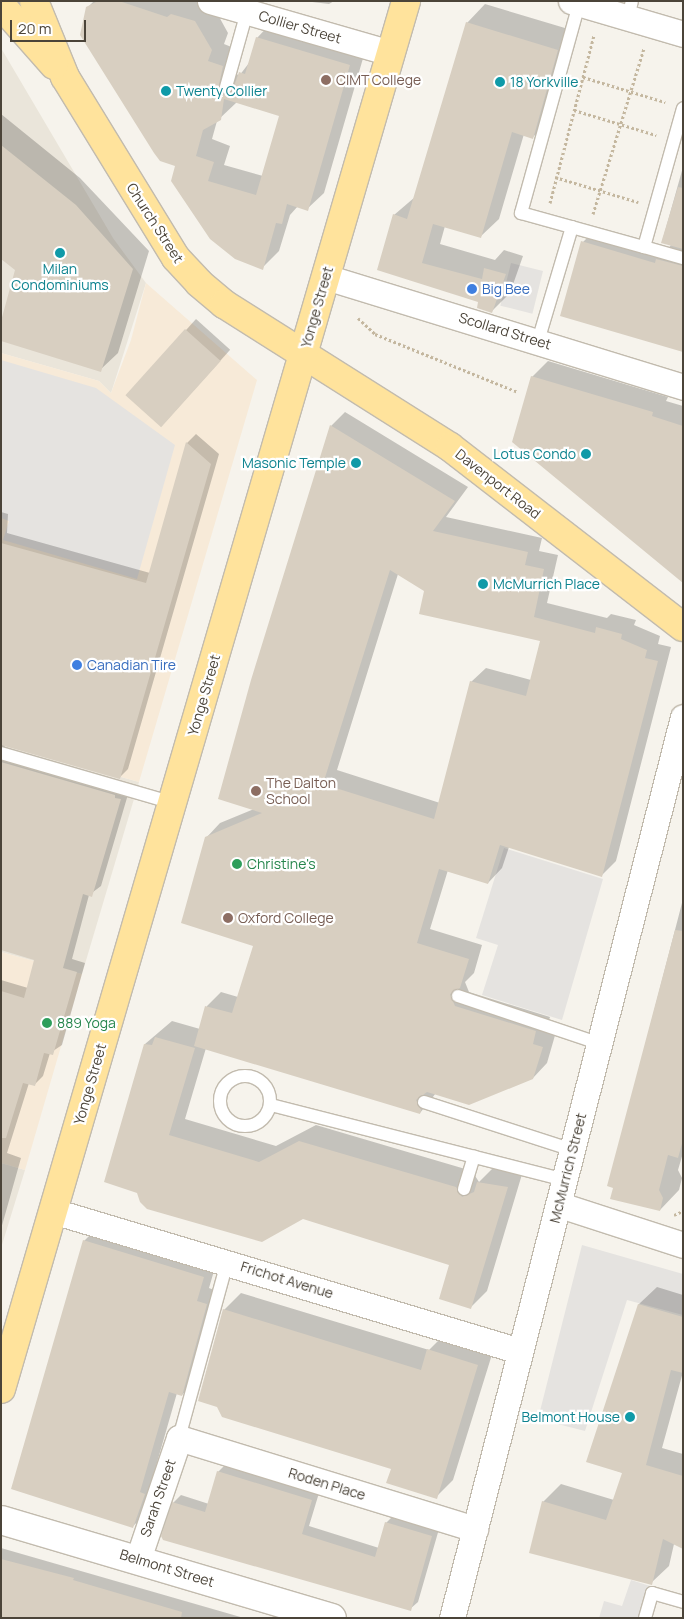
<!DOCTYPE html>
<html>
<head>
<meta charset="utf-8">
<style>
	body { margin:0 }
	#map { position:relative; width:684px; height:1619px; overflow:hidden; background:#f6f3ec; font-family:Manrope,sans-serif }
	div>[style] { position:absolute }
	.residential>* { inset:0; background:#eae5da }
	.commercial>* { inset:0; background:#f7ead8 }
	.parking>* { inset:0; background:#e5e3e0; transform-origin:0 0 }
	.shadow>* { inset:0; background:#0003; transform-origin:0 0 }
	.building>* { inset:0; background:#d8cfc1; transform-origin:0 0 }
	.path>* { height:3px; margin-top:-1.5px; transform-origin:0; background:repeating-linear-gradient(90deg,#c4b79f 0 2.5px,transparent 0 5px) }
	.roads { filter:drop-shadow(1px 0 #c2bbae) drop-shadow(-1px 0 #c2bbae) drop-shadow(0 1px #c2bbae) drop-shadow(0 -1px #c2bbae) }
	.service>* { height:12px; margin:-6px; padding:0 6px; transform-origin:6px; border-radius:6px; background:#fff }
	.service>.ring { margin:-6px; padding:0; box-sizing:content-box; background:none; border:12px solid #fff; border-radius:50% }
	.minor>* { height:25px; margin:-12.5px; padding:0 12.5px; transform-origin:12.5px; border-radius:12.5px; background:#fff }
	.tertiary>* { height:28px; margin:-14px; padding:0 14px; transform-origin:14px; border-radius:14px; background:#fff }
	.primary>* { height:28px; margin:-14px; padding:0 14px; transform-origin:14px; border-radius:14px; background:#ffe39c }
	.dots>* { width:14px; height:14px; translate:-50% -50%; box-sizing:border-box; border:2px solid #fff; border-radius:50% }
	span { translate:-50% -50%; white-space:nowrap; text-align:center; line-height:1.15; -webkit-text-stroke:4.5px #fff; paint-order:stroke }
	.street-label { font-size:14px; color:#4b4439 }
	.education-label { font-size:14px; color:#785e54 }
	.left { translate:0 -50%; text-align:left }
	.culture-label { font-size:14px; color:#0d838f }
	.right { translate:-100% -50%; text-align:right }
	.shop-label { font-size:14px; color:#366cbe }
	.leisure-label { font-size:14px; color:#27864d }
	.frame { position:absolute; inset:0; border:2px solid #4b4439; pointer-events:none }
	.scale { position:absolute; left:10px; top:20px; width:76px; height:22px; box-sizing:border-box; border:2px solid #4b4439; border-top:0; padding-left:6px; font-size:15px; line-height:18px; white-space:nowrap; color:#4b4439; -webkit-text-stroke:4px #fff; paint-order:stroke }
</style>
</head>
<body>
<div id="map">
	<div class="residential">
		<div style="clip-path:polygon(1px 48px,113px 238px,146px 283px,111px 393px,99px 381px,1px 353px)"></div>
		<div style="clip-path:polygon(1px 743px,139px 782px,82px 974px,1px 952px)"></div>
		<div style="clip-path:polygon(1px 1163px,25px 1170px,1px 1248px)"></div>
	</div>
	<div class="commercial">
		<div style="clip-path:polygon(146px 283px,257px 380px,139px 782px,1px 743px,1px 353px,99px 381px,111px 393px,131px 340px)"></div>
		<div style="clip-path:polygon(1px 952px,82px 974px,25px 1170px,1px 1163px)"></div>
	</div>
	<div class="parking">
		<div style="left:511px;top:263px;width:33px;height:44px;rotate:14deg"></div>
		<div style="clip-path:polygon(1px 360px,96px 388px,175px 445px,137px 579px,3px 540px,9px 521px,1px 518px)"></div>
		<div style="clip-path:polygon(504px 848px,603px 879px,562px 1020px,482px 995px,498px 945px,476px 938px)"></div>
		<div style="clip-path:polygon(582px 1245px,683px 1274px,683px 1315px,627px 1300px,585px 1431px,538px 1419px)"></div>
		<div style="clip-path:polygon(631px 1580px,650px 1586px,640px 1618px,599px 1618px,604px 1601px,622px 1606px)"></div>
	</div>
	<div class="shadow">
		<div style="clip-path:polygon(evenodd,94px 1px,201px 1px,212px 4px,228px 33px,224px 44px,239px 50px,234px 71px,239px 76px,249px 63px,257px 38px,273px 21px,366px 48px,324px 193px,307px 209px,298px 206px,290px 215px,279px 251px,262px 268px,177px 165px,88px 7px,94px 1px,237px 102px,281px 115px,263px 176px,224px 165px,230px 146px,212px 139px,217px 121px,237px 102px)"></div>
		<div style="clip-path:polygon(304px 1px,334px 1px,329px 4px)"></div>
		<div style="clip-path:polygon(485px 4px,575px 31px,551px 119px,533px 137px,524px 134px,499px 219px,480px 237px,445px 226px,440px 244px,495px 260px,504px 250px,523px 256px,510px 293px,491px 312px,479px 301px,378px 269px,394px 215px,415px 197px,467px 23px)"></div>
		<div style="clip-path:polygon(1px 114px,80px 178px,149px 251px,118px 353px,100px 370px,17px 270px,1px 257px)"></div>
		<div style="clip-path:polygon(683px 167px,683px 351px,583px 242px,595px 230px,666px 251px,671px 245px,662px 242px)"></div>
		<div style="left:196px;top:319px;width:46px;height:102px;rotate:42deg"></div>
		<div style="clip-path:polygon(548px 361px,668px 397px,666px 401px,683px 406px,683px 582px,532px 377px)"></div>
		<div style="clip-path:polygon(evenodd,345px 412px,468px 487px,446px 517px,542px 538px,539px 551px,558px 555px,547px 603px,607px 618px,611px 614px,636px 620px,634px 625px,660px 636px,658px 644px,671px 647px,616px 861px,602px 875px,509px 847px,502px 868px,488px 883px,448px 870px,430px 929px,482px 945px,474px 973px,465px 982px,469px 992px,550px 1017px,546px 1029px,556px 1032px,547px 1063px,533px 1078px,436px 1093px,420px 1113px,206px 1048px,185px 1119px,276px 1146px,316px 1125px,472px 1171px,479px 1182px,495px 1166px,523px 1171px,487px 1291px,471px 1307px,451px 1264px,303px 1218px,138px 1192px,145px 1044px,172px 1021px,200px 1029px,207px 1006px,221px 992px,238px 997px,254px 945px,206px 838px,220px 823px,254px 809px,331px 426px,345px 412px,398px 574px,425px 590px,541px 640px,531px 680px,486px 668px,471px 682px,440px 803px,337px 770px,398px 574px)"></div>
		<div style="clip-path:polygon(196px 434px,219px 454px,128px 769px,119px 778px,3px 744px,8px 752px,129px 791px,101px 886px,89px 895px,72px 959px,85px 963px,62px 1045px,50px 1053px,43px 1076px,34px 1085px,29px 1083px,7px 1153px,21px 1158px,1px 1229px,1px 980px,28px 988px,36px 959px,1px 949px,1px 512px,8px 514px,7px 533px,150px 573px,187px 443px)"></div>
		<div style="clip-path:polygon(683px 899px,683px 1153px,678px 1170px,682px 1178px,679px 1190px,660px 1210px,609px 1185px)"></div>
		<div style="clip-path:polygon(97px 1228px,216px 1264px,209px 1288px,219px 1292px,194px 1382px,182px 1395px,177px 1393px,152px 1480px,157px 1481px,146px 1514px,133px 1526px,84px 1241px)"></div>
		<div style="clip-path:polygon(657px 1287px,683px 1295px,683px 1372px,662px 1448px,683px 1454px,683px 1548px,674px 1544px,669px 1566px,651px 1583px,543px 1502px,561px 1484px,614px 1500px,623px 1473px,588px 1461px,639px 1304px)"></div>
		<div style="clip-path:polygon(241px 1293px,429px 1350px,446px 1333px,494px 1348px,453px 1480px,436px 1497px,392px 1468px,224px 1310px)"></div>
		<div style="clip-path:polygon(226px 1464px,319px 1493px,309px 1526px,379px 1548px,386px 1523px,394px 1515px,439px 1529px,418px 1602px,410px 1609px,164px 1539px,173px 1503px,181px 1495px,209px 1504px,218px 1472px)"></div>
		<div style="clip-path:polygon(1px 1548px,244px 1618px,1px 1618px)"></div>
	</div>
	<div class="building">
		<div style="clip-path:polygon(evenodd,98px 1px,119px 1px,167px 17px,171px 14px,195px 21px,212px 50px,208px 61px,223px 66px,218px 89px,224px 95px,232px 92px,239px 72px,245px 74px,256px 37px,350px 65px,308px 211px,287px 204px,282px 224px,276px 223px,263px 270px,235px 259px,210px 239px,171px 181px,175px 166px,160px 161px,154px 153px,80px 35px,86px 7px,98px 1px,224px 99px,279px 116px,256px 195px,208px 181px,214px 162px,196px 156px,203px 130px,221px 120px,224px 99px)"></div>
		<div style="clip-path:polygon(466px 22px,558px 50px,533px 139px,512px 132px,481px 238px,433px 224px,422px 263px,482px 279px,484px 268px,506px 274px,492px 313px,477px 308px,478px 302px,377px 270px,393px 214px,407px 219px)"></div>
		<div style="clip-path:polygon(1px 145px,76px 205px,133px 269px,101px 372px,1px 341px,1px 321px,15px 270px,1px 259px)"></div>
		<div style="clip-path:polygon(678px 187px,683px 188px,683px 249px,661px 243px)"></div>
		<div style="clip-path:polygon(581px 241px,655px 263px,656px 259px,683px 266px,683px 352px,560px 316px)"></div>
		<div style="left:185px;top:329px;width:48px;height:89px;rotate:42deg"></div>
		<div style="clip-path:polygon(531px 376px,653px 412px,652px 416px,683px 426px,683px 583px,512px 442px)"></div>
		<div style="clip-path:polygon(evenodd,330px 425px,455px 501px,433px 531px,528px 552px,525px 565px,544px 569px,534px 617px,595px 633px,596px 627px,622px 634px,621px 639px,647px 650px,645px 658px,658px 661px,602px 877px,500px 845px,488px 884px,439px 869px,417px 943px,469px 959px,460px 988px,450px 994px,455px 1006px,536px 1031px,533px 1044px,543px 1047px,533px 1079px,469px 1105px,427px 1092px,416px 1100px,421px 1110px,420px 1114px,194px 1046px,205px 1006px,232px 1013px,253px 946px,181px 923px,205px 837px,262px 813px,218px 799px,251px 680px,330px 425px,390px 570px,424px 591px,419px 614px,540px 641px,526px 696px,470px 681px,434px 819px,323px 784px,390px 570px)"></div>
		<div style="clip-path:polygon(186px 442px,211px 464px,120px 779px,1px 745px,1px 543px,146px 583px)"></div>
		<div style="clip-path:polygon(1px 762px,115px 795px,115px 798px,121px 799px,92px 897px,83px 894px,63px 968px,77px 972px,53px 1055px,44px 1053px,35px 1086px,23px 1083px,6px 1138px,1px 1138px,1px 991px,24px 998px,34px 960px,1px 950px)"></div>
		<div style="clip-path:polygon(675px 930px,683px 931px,683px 1140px,678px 1158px,668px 1155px,659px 1190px,663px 1198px,660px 1211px,610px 1199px,613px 1188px,607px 1186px)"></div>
		<div style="clip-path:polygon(155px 1037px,195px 1048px,169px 1135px,259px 1162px,299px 1141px,456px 1187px,462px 1197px,474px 1192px,477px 1182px,508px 1187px,471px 1309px,439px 1299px,449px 1265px,303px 1219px,262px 1242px,147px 1209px,140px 1202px,137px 1193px,104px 1182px,144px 1044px,152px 1045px)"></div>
		<div style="clip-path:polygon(83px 1240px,204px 1277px,197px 1301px,207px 1304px,182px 1396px,169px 1392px,140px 1492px,145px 1494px,133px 1528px,11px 1489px)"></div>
		<div style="clip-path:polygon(638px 1304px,683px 1317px,683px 1373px,671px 1370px,646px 1465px,683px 1476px,683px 1549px,663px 1539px,652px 1585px,529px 1553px,542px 1501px,606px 1520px,622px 1473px,586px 1462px)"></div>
		<div style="clip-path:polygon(223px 1309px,421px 1370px,427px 1349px,478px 1365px,437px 1499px,386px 1483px,391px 1469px,222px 1417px,217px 1407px,198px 1401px)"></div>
		<div style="clip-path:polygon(217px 1471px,312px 1500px,302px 1534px,375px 1557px,385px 1522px,432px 1536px,411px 1611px,163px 1540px,161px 1536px,172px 1502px,205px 1512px)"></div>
		<div style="clip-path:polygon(1px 1559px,74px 1578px,73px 1580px,182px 1612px,181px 1618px,1px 1618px)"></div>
	</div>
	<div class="path">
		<div style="left:583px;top:77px;width:86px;rotate:17deg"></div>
		<div style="left:574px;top:110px;width:86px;rotate:17deg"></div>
		<div style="left:555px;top:177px;width:87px;rotate:16.8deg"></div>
		<div style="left:550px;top:203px;width:174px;rotate:-75.3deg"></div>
		<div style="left:593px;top:214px;width:174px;rotate:-72.9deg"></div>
		<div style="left:358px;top:318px;width:23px;rotate:43deg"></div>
		<div style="left:375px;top:334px;width:154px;rotate:22.1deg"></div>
		<div style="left:674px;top:1215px;width:10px;rotate:-24deg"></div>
	</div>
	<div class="roads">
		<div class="service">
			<div style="left:579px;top:4px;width:217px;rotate:105.5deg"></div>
			<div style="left:521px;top:213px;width:128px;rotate:15.5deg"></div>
			<div style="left:644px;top:247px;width:144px;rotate:-74.3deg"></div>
			<div style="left:628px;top:18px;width:17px;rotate:-77deg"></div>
			<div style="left:226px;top:87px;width:78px;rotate:-74.4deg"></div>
			<div style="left:644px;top:247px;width:41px;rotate:15.8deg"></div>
			<div style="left:538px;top:341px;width:119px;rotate:-73.4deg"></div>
			<div style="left:1px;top:753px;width:179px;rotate:16.2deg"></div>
			<div style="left:458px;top:996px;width:148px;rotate:18.6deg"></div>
			<div class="ring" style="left:220px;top:1076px;width:38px;height:38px"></div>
			<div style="left:424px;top:1102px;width:157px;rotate:17.9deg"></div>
			<div style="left:271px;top:1105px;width:304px;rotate:14.3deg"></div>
			<div style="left:464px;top:1189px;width:34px;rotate:-73deg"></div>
			<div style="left:179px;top:1438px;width:182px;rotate:-74.7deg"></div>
			<div style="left:645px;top:1618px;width:26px;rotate:-74deg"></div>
			<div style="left:652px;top:1593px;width:32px;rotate:16deg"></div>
		</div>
		<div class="minor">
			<div style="left:210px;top:1px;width:187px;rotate:16.1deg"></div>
			<div style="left:571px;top:1px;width:117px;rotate:16.4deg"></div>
			<div style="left:326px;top:277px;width:374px;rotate:17.1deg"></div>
			<div style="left:560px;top:1205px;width:129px;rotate:18deg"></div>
			<div style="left:53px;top:1211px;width:488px;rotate:16.7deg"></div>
			<div style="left:138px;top:1559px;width:128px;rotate:-71.3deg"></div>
			<div style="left:179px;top:1438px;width:310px;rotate:17.1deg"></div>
			<div style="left:452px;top:1618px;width:930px;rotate:-75.62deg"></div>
		</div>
		<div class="tertiary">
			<div style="left:1px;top:1520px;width:345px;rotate:16.5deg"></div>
		</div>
		<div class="primary">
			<div style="left:34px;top:1px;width:82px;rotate:67.8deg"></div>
			<div style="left:65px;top:77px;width:212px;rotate:58.5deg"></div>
			<div style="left:176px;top:258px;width:34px;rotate:47deg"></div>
			<div style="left:199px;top:283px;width:33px;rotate:40deg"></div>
			<div style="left:224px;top:304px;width:267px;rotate:32.3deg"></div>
			<div style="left:450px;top:447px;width:294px;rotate:37.7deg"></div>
			<div style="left:1px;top:5px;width:80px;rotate:48.5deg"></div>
			<div style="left:1px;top:1389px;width:1446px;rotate:-73.73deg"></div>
		</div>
	</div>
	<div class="dots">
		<div style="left:326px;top:80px;background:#8d6e63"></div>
		<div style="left:500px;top:82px;background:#0f9aa8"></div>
		<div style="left:166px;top:91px;background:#0f9aa8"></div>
		<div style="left:60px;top:253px;background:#0f9aa8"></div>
		<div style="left:472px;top:289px;background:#3f7fe0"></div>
		<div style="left:586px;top:454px;background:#0f9aa8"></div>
		<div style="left:356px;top:463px;background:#0f9aa8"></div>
		<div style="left:483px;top:584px;background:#0f9aa8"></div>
		<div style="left:77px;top:665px;background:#3f7fe0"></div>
		<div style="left:256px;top:791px;background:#8d6e63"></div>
		<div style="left:237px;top:864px;background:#2e9e5b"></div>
		<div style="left:228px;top:918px;background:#8d6e63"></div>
		<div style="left:47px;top:1023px;background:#2e9e5b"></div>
		<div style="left:630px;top:1417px;background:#0f9aa8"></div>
	</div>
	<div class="street-label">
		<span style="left:300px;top:27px;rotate:16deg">Collier Street</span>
		<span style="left:155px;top:223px;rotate:57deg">Church Street</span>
		<span style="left:317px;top:307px;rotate:-74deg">Yonge Street</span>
		<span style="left:505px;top:331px;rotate:17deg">Scollard Street</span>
		<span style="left:498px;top:484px;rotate:38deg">Davenport Road</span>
		<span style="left:204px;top:695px;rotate:-74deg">Yonge Street</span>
		<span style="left:90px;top:1084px;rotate:-74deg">Yonge Street</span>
		<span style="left:568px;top:1168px;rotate:-76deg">McMurrich Street</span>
		<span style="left:287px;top:1280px;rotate:17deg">Frichot Avenue</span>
		<span style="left:327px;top:1484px;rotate:17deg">Roden Place</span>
		<span style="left:158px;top:1498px;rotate:-71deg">Sarah Street</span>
		<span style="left:167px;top:1568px;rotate:17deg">Belmont Street</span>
	</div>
	<div class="education-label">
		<span class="left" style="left:336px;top:80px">CIMT College</span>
		<span class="left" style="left:266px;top:791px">The Dalton<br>School</span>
		<span class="left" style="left:238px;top:918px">Oxford College</span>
	</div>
	<div class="culture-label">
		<span class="left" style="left:510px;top:82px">18 Yorkville</span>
		<span class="left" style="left:176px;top:91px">Twenty Collier</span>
		<span style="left:60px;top:277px">Milan<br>Condominiums</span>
		<span class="right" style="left:576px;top:454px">Lotus Condo</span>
		<span class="right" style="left:346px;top:463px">Masonic Temple</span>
		<span class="left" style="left:493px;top:584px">McMurrich Place</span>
		<span class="right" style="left:620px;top:1417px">Belmont House</span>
	</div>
	<div class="shop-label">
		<span class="left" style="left:482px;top:289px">Big Bee</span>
		<span class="left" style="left:87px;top:665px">Canadian Tire</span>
	</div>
	<div class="leisure-label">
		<span class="left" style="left:247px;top:864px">Christine's</span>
		<span class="left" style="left:57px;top:1023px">889 Yoga</span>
	</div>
	<div class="frame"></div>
	<div class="scale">20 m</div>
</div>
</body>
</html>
